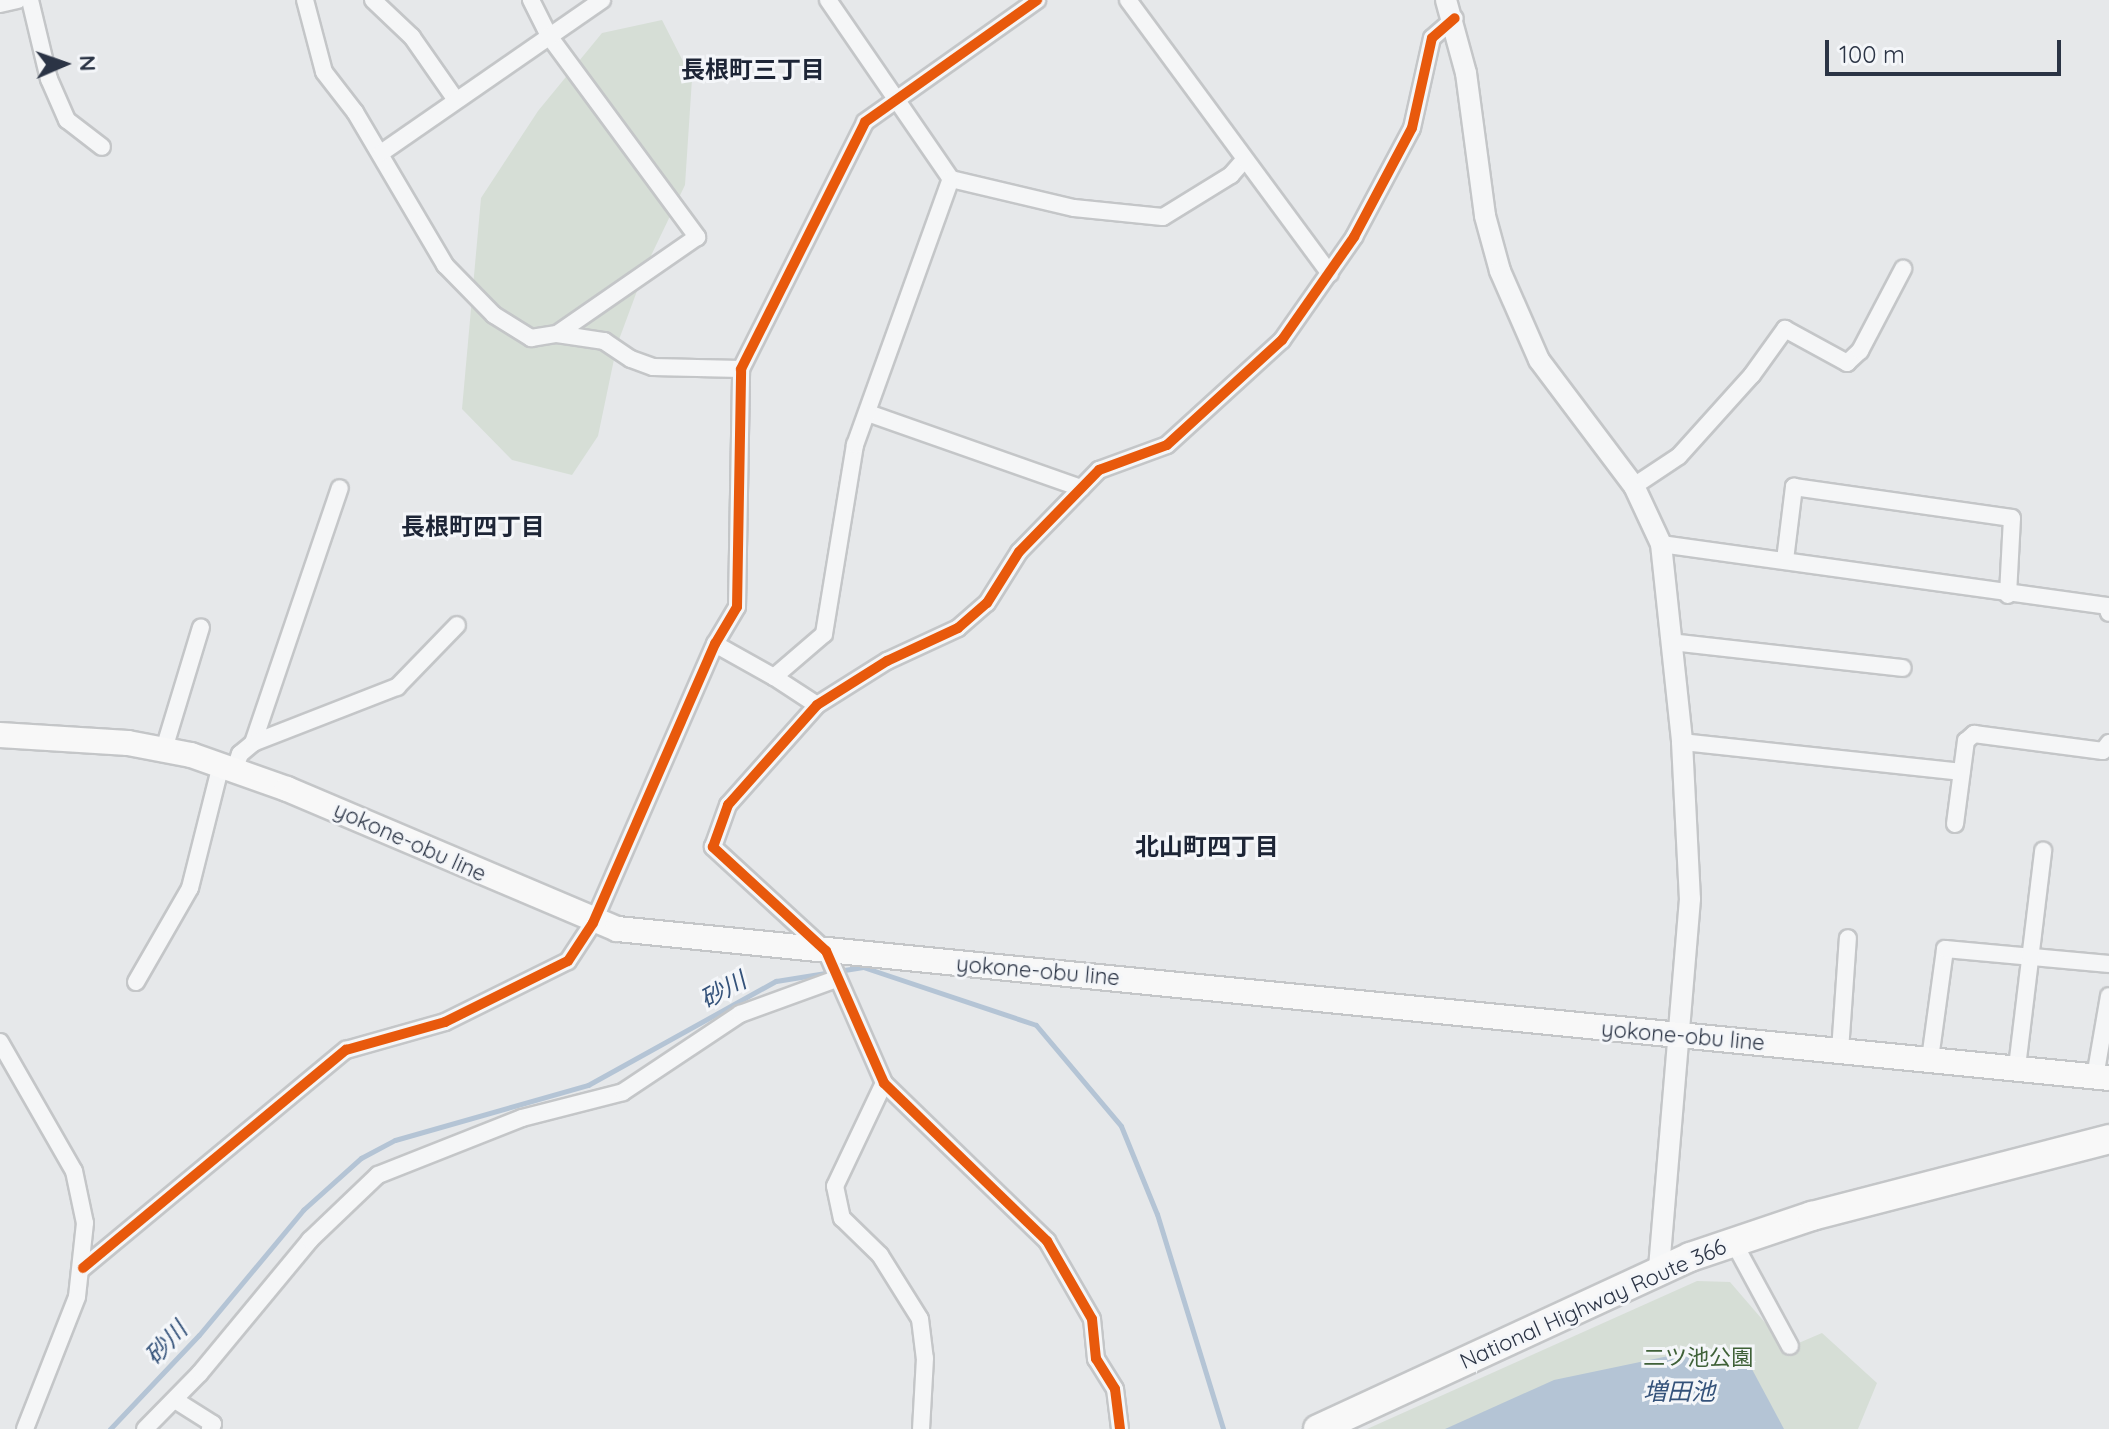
<!DOCTYPE html>
<html>
<head>
<meta charset="utf-8">
<style>
	body { margin:0 }
	#map { position:relative; width:2109px; height:1429px; overflow:hidden; background:#e6e8ea; font-family:Quicksand,"Noto Sans JP",sans-serif }
	div>[style] { position:absolute }
	.green>* { inset:0; background:#d6ded6 }
	.water>* { inset:0; background:#b4c4d5 }
	.stream>* { height:5px; margin:-2.5px; padding:0 2.5px; transform-origin:2.5px; border-radius:2.5px; background:#b4c4d5 }
	.roads { filter:drop-shadow(2px 0 #c4c6c8) drop-shadow(-2px 0 #c4c6c8) drop-shadow(0 2px #c4c6c8) drop-shadow(0 -2px #c4c6c8) }
	.minor>* { height:16px; margin:-8px; padding:0 8px; transform-origin:8px; border-radius:8px; background:#f5f6f7 }
	.tertiary>* { height:20px; margin:-10px; padding:0 10px; transform-origin:10px; border-radius:10px; background:#f5f6f7 }
	.secondary>* { height:24px; margin:-12px; padding:0 12px; transform-origin:12px; border-radius:12px; background:#f8f8f8 }
	.trunk>* { height:28px; margin:-14px; padding:0 14px; transform-origin:14px; border-radius:14px; background:#f8f8f8 }
	.cycleway>* { height:10px; margin:-5px; padding:0 5px; transform-origin:5px; border-radius:5px; background:#e8590c }
	span { translate:-50% -50%; white-space:nowrap; text-align:center; line-height:1.15; -webkit-text-stroke:6px #f4f6f9; paint-order:stroke }
	.street-label { font-size:22px; color:#2b3445 }
	.park-label { font-size:22px; color:#3f6138 }
	.neighbourhood-label { font-size:24px; color:#1d2536; font-weight:700 }
	.water-label { font-size:24px; color:#34527a; font-style:italic }
	.north { position:absolute; left:24px; top:24px; width:80px; height:80px; -webkit-text-stroke:6px #f4f6f9; paint-order:stroke; rotate:88deg; font-size:22px; font-weight:700; line-height:32px; text-align:center; color:#2b3445 }
	.north::after { content:''; display:block; margin:auto; width:28px; height:36px; background:#2b3445; clip-path:polygon(50% 0,100% 100%,50% 72%,0 100%) }
	.scale { position:absolute; left:1825px; top:40px; width:236px; height:36px; box-sizing:border-box; border:4px solid #2b3445; border-top:0; padding-left:10px; font-size:24px; line-height:28px; white-space:nowrap; color:#2b3445; -webkit-text-stroke:6px #f4f6f9; paint-order:stroke }
</style>
</head>
<body>
<div id="map">
	<div class="green">
		<div style="clip-path:polygon(662px 20px,692px 79px,685px 185px,647px 264px,617px 345px,598px 436px,572px 475px,512px 460px,462px 409px,481px 198px,538px 111px,602px 33px)"></div>
		<div style="clip-path:polygon(1697px 1281px,1730px 1282px,1787px 1348px,1822px 1333px,1877px 1383px,1858px 1429px,1367px 1429px)"></div>
	</div>
	<div class="water">
		<div style="clip-path:polygon(1683px 1353px,1746px 1358px,1784px 1429px,1445px 1429px,1554px 1380px)"></div>
	</div>
	<div class="stream">
		<div style="left:110px;top:1429px;width:129px;rotate:-46.6deg"></div>
		<div style="left:199px;top:1335px;width:163px;rotate:-50.2deg"></div>
		<div style="left:303px;top:1210px;width:78px;rotate:-41.9deg"></div>
		<div style="left:361px;top:1158px;width:38px;rotate:-28deg"></div>
		<div style="left:395px;top:1140px;width:201px;rotate:-15.9deg"></div>
		<div style="left:588px;top:1085px;width:215px;rotate:-29deg"></div>
		<div style="left:776px;top:981px;width:88px;rotate:-9.1deg"></div>
		<div style="left:863px;top:967px;width:182px;rotate:18.5deg"></div>
		<div style="left:1036px;top:1025px;width:132px;rotate:49.9deg"></div>
		<div style="left:1121px;top:1126px;width:95px;rotate:67.8deg"></div>
		<div style="left:1157px;top:1214px;width:225px;rotate:72.9deg"></div>
	</div>
	<div class="roads">
		<div class="minor">
			<div style="left:30px;top:0;width:81px;rotate:76.5deg"></div>
			<div style="left:49px;top:79px;width:45px;rotate:66.3deg"></div>
			<div style="left:67px;top:120px;width:44px;rotate:37.6deg"></div>
			<div style="left:305px;top:0;width:74px;rotate:75.2deg"></div>
			<div style="left:324px;top:72px;width:51px;rotate:52.2deg"></div>
			<div style="left:355px;top:112px;width:178px;rotate:59.5deg"></div>
			<div style="left:445px;top:265px;width:70px;rotate:45.6deg"></div>
			<div style="left:494px;top:315px;width:44px;rotate:31.9deg"></div>
			<div style="left:531px;top:338px;width:26px;rotate:-9deg"></div>
			<div style="left:557px;top:334px;width:48px;rotate:8.5deg"></div>
			<div style="left:604px;top:341px;width:32px;rotate:34deg"></div>
			<div style="left:631px;top:359px;width:23px;rotate:20deg"></div>
			<div style="left:653px;top:367px;width:88px;rotate:1.3deg"></div>
			<div style="left:373px;top:0;width:54px;rotate:43.5deg"></div>
			<div style="left:412px;top:37px;width:77px;rotate:55.1deg"></div>
			<div style="left:531px;top:0;width:40px;rotate:63.4deg"></div>
			<div style="left:549px;top:36px;width:250px;rotate:53.6deg"></div>
			<div style="left:697px;top:237px;width:170px;rotate:145.3deg"></div>
			<div style="left:828px;top:0;width:217px;rotate:55.5deg"></div>
			<div style="left:951px;top:179px;width:126px;rotate:13.3deg"></div>
			<div style="left:1074px;top:208px;width:89px;rotate:5.8deg"></div>
			<div style="left:1163px;top:217px;width:80px;rotate:-31.7deg"></div>
			<div style="left:1231px;top:175px;width:20px;rotate:-49deg"></div>
			<div style="left:1128px;top:0;width:340px;rotate:53.6deg"></div>
			<div style="left:0;top:4px;width:18px;rotate:-13deg"></div>
			<div style="left:381px;top:153px;width:269px;rotate:-34.7deg"></div>
			<div style="left:868px;top:413px;width:226px;rotate:19.4deg"></div>
			<div style="left:1634px;top:486px;width:54px;rotate:-33.7deg"></div>
			<div style="left:1679px;top:456px;width:109px;rotate:-48deg"></div>
			<div style="left:1752px;top:375px;width:57px;rotate:-54.3deg"></div>
			<div style="left:1785px;top:329px;width:71px;rotate:28.7deg"></div>
			<div style="left:1847px;top:363px;width:18px;rotate:-43deg"></div>
			<div style="left:1860px;top:351px;width:93px;rotate:-62.3deg"></div>
			<div style="left:1661px;top:544px;width:450px;rotate:7.9deg"></div>
			<div style="left:2107px;top:606px;width:7px;rotate:74deg"></div>
			<div style="left:1785px;top:560px;width:74px;rotate:-83deg"></div>
			<div style="left:1794px;top:487px;width:220px;rotate:8.1deg"></div>
			<div style="left:2012px;top:518px;width:77px;rotate:93deg"></div>
			<div style="left:1671px;top:642px;width:233px;rotate:6.4deg"></div>
			<div style="left:715px;top:644px;width:68px;rotate:29.2deg"></div>
			<div style="left:817px;top:705px;width:51px;rotate:-146.9deg"></div>
			<div style="left:774px;top:677px;width:66px;rotate:-40.7deg"></div>
			<div style="left:824px;top:634px;width:192px;rotate:-80.7deg"></div>
			<div style="left:855px;top:445px;width:283px;rotate:-70.2deg"></div>
			<div style="left:1682px;top:742px;width:281px;rotate:6.1deg"></div>
			<div style="left:253px;top:743px;width:269px;rotate:-71.2deg"></div>
			<div style="left:164px;top:749px;width:127px;rotate:-73.1deg"></div>
			<div style="left:235px;top:769px;width:16px;rotate:-72deg"></div>
			<div style="left:240px;top:754px;width:17px;rotate:-40deg"></div>
			<div style="left:253px;top:743px;width:155px;rotate:-21.3deg"></div>
			<div style="left:397px;top:687px;width:86px;rotate:-45.9deg"></div>
			<div style="left:1955px;top:824px;width:84px;rotate:-82.5deg"></div>
			<div style="left:1966px;top:741px;width:11px;rotate:-41deg"></div>
			<div style="left:1974px;top:734px;width:130px;rotate:7.5deg"></div>
			<div style="left:2103px;top:751px;width:10px;rotate:-53deg"></div>
			<div style="left:136px;top:982px;width:108px;rotate:-60.1deg"></div>
			<div style="left:190px;top:888px;width:127px;rotate:-75.9deg"></div>
			<div style="left:0;top:1042px;width:149px;rotate:60.2deg"></div>
			<div style="left:74px;top:1171px;width:53px;rotate:78.1deg"></div>
			<div style="left:85px;top:1223px;width:74px;rotate:96.2deg"></div>
			<div style="left:77px;top:1297px;width:142px;rotate:111.5deg"></div>
			<div style="left:1840px;top:1051px;width:113px;rotate:-86deg"></div>
			<div style="left:1930px;top:1059px;width:111px;rotate:-82.2deg"></div>
			<div style="left:1945px;top:949px;width:165px;rotate:5.2deg"></div>
			<div style="left:2017px;top:1067px;width:218px;rotate:-83.1deg"></div>
			<div style="left:2095px;top:1077px;width:82px;rotate:-80.2deg"></div>
			<div style="left:884px;top:1083px;width:114px;rotate:115.4deg"></div>
			<div style="left:835px;top:1186px;width:33px;rotate:78deg"></div>
			<div style="left:842px;top:1218px;width:53px;rotate:44.2deg"></div>
			<div style="left:880px;top:1255px;width:75px;rotate:58deg"></div>
			<div style="left:920px;top:1319px;width:39px;rotate:83deg"></div>
			<div style="left:925px;top:1358px;width:71px;rotate:93.2deg"></div>
			<div style="left:1734px;top:1243px;width:117px;rotate:61.5deg"></div>
			<div style="left:83px;top:1268px;width:342px;rotate:-39.7deg"></div>
			<div style="left:346px;top:1050px;width:103px;rotate:-15.8deg"></div>
			<div style="left:445px;top:1022px;width:137px;rotate:-26.4deg"></div>
			<div style="left:568px;top:961px;width:45px;rotate:-56.7deg"></div>
			<div style="left:593px;top:923px;width:305px;rotate:-66.4deg"></div>
			<div style="left:715px;top:644px;width:43px;rotate:-59.3deg"></div>
			<div style="left:737px;top:607px;width:238px;rotate:-89deg"></div>
			<div style="left:741px;top:369px;width:276px;rotate:-63.3deg"></div>
			<div style="left:865px;top:122px;width:211px;rotate:-35.3deg"></div>
			<div style="left:175px;top:1400px;width:45px;rotate:32.3deg"></div>
			<div style="left:213px;top:1424px;width:6px;rotate:121deg"></div>
			<div style="left:145px;top:1429px;width:78px;rotate:-45.5deg"></div>
			<div style="left:200px;top:1373px;width:173px;rotate:-50.4deg"></div>
			<div style="left:310px;top:1240px;width:94px;rotate:-43.7deg"></div>
			<div style="left:378px;top:1175px;width:155px;rotate:-21.6deg"></div>
			<div style="left:522px;top:1118px;width:104px;rotate:-14.4deg"></div>
			<div style="left:623px;top:1092px;width:141px;rotate:-33.7deg"></div>
			<div style="left:740px;top:1014px;width:102px;rotate:-20deg"></div>
			<div style="left:1120px;top:1429px;width:40px;rotate:-97.1deg"></div>
			<div style="left:1115px;top:1389px;width:36px;rotate:-122deg"></div>
			<div style="left:1096px;top:1359px;width:40px;rotate:-95.7deg"></div>
			<div style="left:1092px;top:1319px;width:90px;rotate:-120deg"></div>
			<div style="left:1047px;top:1241px;width:227px;rotate:-135.9deg"></div>
			<div style="left:884px;top:1083px;width:144px;rotate:-113.7deg"></div>
			<div style="left:826px;top:951px;width:154px;rotate:-137.4deg"></div>
			<div style="left:713px;top:847px;width:45px;rotate:-70.3deg"></div>
			<div style="left:728px;top:805px;width:134px;rotate:-48.3deg"></div>
			<div style="left:817px;top:705px;width:83px;rotate:-32.2deg"></div>
			<div style="left:887px;top:661px;width:78px;rotate:-24.9deg"></div>
			<div style="left:958px;top:628px;width:38px;rotate:-41deg"></div>
			<div style="left:987px;top:603px;width:60px;rotate:-57.9deg"></div>
			<div style="left:1019px;top:552px;width:115px;rotate:-45.7deg"></div>
			<div style="left:1099px;top:470px;width:72px;rotate:-20.2deg"></div>
			<div style="left:1167px;top:445px;width:156px;rotate:-42.4deg"></div>
			<div style="left:1282px;top:340px;width:126px;rotate:-55deg"></div>
			<div style="left:1354px;top:237px;width:123px;rotate:-62deg"></div>
			<div style="left:1412px;top:128px;width:92px;rotate:-77.5deg"></div>
			<div style="left:1432px;top:38px;width:30px;rotate:-41deg"></div>
		</div>
		<div class="tertiary">
			<div style="left:1446px;top:0;width:76px;rotate:74.7deg"></div>
			<div style="left:1466px;top:73px;width:144px;rotate:82.4deg"></div>
			<div style="left:1485px;top:216px;width:57px;rotate:74.7deg"></div>
			<div style="left:1500px;top:271px;width:97px;rotate:66.3deg"></div>
			<div style="left:1539px;top:360px;width:158px;rotate:53deg"></div>
			<div style="left:1634px;top:486px;width:64px;rotate:65deg"></div>
			<div style="left:1661px;top:544px;width:199px;rotate:83.9deg"></div>
			<div style="left:1682px;top:742px;width:157px;rotate:87.1deg"></div>
			<div style="left:1690px;top:899px;width:373px;rotate:94.8deg"></div>
		</div>
		<div class="secondary">
			<div style="left:0;top:735px;width:128px;rotate:3.6deg"></div>
			<div style="left:128px;top:743px;width:64px;rotate:10.8deg"></div>
			<div style="left:191px;top:755px;width:102px;rotate:19.5deg"></div>
			<div style="left:287px;top:789px;width:358px;rotate:23deg"></div>
			<div style="left:617px;top:929px;width:1499px;rotate:5.7deg"></div>
		</div>
		<div class="trunk">
			<div style="left:1318px;top:1429px;width:410px;rotate:-24.8deg"></div>
			<div style="left:1690px;top:1257px;width:129px;rotate:-18.6deg"></div>
			<div style="left:1812px;top:1216px;width:307px;rotate:-14.5deg"></div>
		</div>
	</div>
	<div class="cycleway">
		<div style="left:83px;top:1268px;width:342px;rotate:-39.7deg"></div>
		<div style="left:346px;top:1050px;width:103px;rotate:-15.8deg"></div>
		<div style="left:445px;top:1022px;width:137px;rotate:-26.4deg"></div>
		<div style="left:568px;top:961px;width:45px;rotate:-56.7deg"></div>
		<div style="left:593px;top:923px;width:305px;rotate:-66.4deg"></div>
		<div style="left:715px;top:644px;width:43px;rotate:-59.3deg"></div>
		<div style="left:737px;top:607px;width:238px;rotate:-89deg"></div>
		<div style="left:741px;top:369px;width:276px;rotate:-63.3deg"></div>
		<div style="left:865px;top:122px;width:211px;rotate:-35.3deg"></div>
		<div style="left:1120px;top:1429px;width:40px;rotate:-97.1deg"></div>
		<div style="left:1115px;top:1389px;width:36px;rotate:-122deg"></div>
		<div style="left:1096px;top:1359px;width:40px;rotate:-95.7deg"></div>
		<div style="left:1092px;top:1319px;width:90px;rotate:-120deg"></div>
		<div style="left:1047px;top:1241px;width:227px;rotate:-135.9deg"></div>
		<div style="left:884px;top:1083px;width:144px;rotate:-113.7deg"></div>
		<div style="left:826px;top:951px;width:154px;rotate:-137.4deg"></div>
		<div style="left:713px;top:847px;width:45px;rotate:-70.3deg"></div>
		<div style="left:728px;top:805px;width:134px;rotate:-48.3deg"></div>
		<div style="left:817px;top:705px;width:83px;rotate:-32.2deg"></div>
		<div style="left:887px;top:661px;width:78px;rotate:-24.9deg"></div>
		<div style="left:958px;top:628px;width:38px;rotate:-41deg"></div>
		<div style="left:987px;top:603px;width:60px;rotate:-57.9deg"></div>
		<div style="left:1019px;top:552px;width:115px;rotate:-45.7deg"></div>
		<div style="left:1099px;top:470px;width:72px;rotate:-20.2deg"></div>
		<div style="left:1167px;top:445px;width:156px;rotate:-42.4deg"></div>
		<div style="left:1282px;top:340px;width:126px;rotate:-55deg"></div>
		<div style="left:1354px;top:237px;width:123px;rotate:-62deg"></div>
		<div style="left:1412px;top:128px;width:92px;rotate:-77.5deg"></div>
		<div style="left:1432px;top:38px;width:30px;rotate:-41deg"></div>
	</div>
	<div class="street-label">
		<span style="left:410px;top:842px;rotate:24deg">yokone-obu line</span>
		<span style="left:1038px;top:971px;rotate:5deg">yokone-obu line</span>
		<span style="left:1683px;top:1036px;rotate:5deg">yokone-obu line</span>
		<span style="left:1593px;top:1304px;rotate:-24deg">National Highway Route 366</span>
	</div>
	<div class="park-label">
		<span style="left:1698px;top:1358px">二ツ池公園</span>
	</div>
	<div class="neighbourhood-label">
		<span style="left:753px;top:70px">長根町三丁目</span>
		<span style="left:473px;top:527px">長根町四丁目</span>
		<span style="left:1207px;top:847px">北山町四丁目</span>
	</div>
	<div class="water-label">
		<span style="left:723px;top:990px;rotate:-29deg">砂川</span>
		<span style="left:166px;top:1343px;rotate:-47deg">砂川</span>
		<span style="left:1679px;top:1392px">増田池</span>
	</div>
	<div class="north">N</div>
	<div class="scale">100 m</div>
</div>
</body>
</html>
